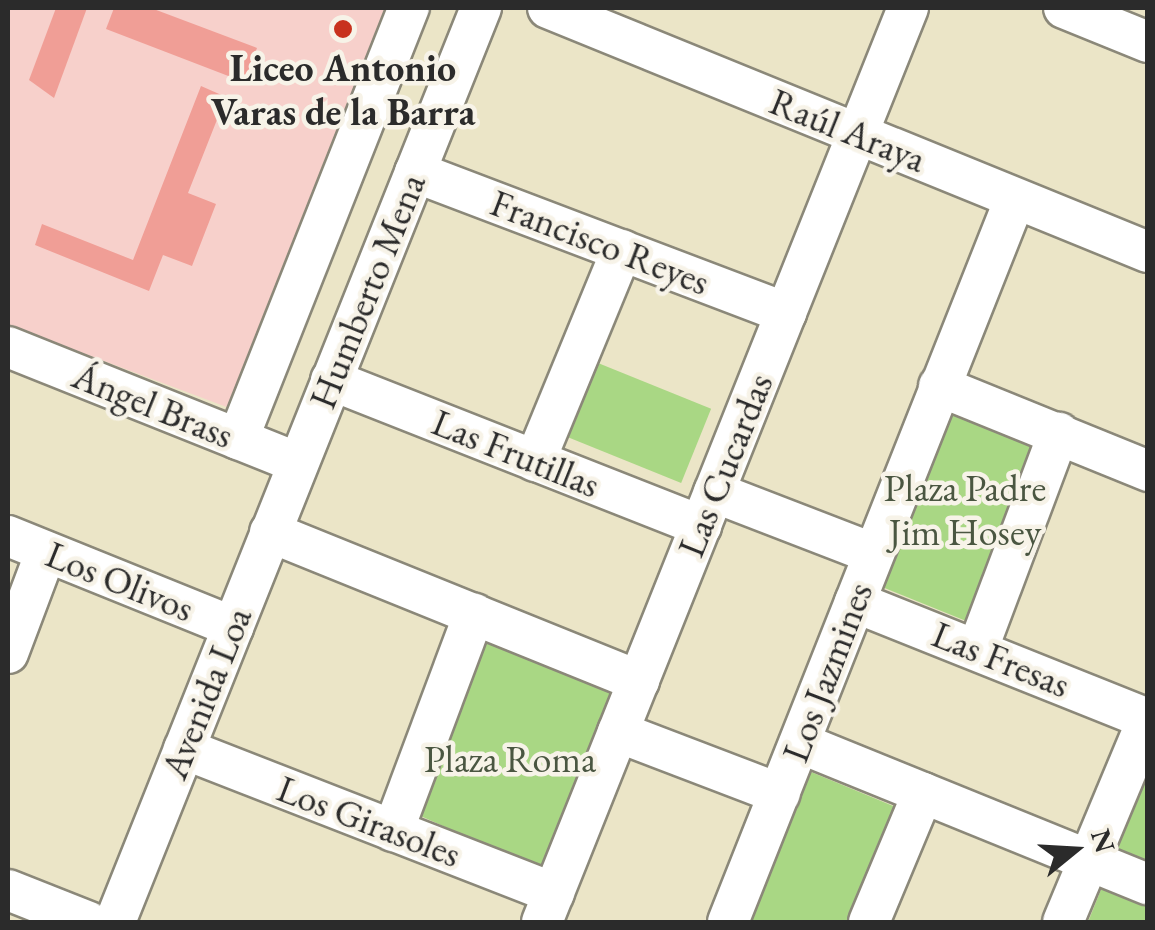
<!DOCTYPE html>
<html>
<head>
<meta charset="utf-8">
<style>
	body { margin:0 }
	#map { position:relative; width:1155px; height:930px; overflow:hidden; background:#ebe5c7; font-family:"EB Garamond",serif }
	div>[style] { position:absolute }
	.built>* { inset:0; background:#f7d0cb }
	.green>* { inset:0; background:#a9d784; transform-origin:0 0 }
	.building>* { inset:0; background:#f09e96 }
	.roads { filter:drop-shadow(2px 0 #8b8879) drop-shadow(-2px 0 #8b8879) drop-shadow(0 2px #8b8879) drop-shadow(0 -2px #8b8879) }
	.minor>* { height:40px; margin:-20px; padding:0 20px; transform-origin:20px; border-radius:20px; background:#fff }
	.dots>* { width:28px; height:28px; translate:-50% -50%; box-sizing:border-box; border:5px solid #f7f3e8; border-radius:50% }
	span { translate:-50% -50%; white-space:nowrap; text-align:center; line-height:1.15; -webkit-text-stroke:9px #f7f3e8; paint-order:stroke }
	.poi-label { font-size:38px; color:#2b2b2b; font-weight:700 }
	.street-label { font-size:38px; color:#2b2b2b }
	.park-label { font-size:38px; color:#4a5641 }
	.frame { position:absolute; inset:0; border:10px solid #2b2b2b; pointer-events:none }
	.north { position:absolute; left:1025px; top:800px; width:100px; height:100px; -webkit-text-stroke:8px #f7f3e8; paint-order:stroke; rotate:72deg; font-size:28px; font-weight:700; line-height:40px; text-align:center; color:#2b2b2b }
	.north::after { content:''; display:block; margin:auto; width:35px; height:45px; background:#2b2b2b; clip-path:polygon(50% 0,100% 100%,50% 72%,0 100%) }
</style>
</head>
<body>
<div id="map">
	<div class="built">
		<div style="clip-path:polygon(8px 8px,385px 8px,232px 409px,8px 325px)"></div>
	</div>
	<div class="green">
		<div style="left:598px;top:363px;width:122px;height:80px;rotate:22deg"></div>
		<div style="left:944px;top:391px;width:128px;height:205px;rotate:22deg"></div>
		<div style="left:482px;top:631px;width:150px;height:194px;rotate:24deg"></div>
		<div style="clip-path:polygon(799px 767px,898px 808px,848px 922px,735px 922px)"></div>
		<div style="clip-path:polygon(1147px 775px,1147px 915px,1144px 922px,1088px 922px)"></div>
	</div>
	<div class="building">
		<div style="clip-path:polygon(56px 8px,87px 8px,54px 98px,29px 80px)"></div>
		<div style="clip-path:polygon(114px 8px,151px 8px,257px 48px,244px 82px,106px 29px)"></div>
		<div style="clip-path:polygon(201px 86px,226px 97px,188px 193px,216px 204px,192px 266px,163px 255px,149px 291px,35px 245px,42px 224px,133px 260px)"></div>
	</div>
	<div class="roads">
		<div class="minor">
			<div style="left:548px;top:8px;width:648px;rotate:22.13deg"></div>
			<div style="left:1064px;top:8px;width:91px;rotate:22deg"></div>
			<div style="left:415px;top:172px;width:397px;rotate:20.8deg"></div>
			<div style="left:8px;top:347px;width:312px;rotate:21.8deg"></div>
			<div style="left:331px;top:380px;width:398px;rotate:21.5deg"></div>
			<div style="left:939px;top:386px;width:226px;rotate:22.1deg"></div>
			<div style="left:238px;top:439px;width:464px;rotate:-68.4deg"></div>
			<div style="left:535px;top:461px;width:228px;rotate:-67.6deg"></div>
			<div style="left:714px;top:492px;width:169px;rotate:21.1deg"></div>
			<div style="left:270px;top:532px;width:398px;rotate:22deg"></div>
			<div style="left:8px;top:536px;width:243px;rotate:22deg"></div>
			<div style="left:855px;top:602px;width:315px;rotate:21.8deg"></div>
			<div style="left:978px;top:648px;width:230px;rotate:-69.4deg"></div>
			<div style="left:8px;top:653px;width:108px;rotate:-69.4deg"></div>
			<div style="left:618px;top:732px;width:173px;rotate:20.9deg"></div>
			<div style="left:800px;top:743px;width:375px;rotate:22.1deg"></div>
			<div style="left:184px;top:749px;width:397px;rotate:21.3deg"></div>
			<div style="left:393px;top:831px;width:232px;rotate:-69.5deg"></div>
			<div style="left:8px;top:890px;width:87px;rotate:21.6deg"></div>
			<div style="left:115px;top:922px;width:985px;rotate:-68.18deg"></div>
			<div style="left:542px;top:922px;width:985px;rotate:-68.18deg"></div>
			<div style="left:728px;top:922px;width:778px;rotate:-68.35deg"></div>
			<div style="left:869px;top:922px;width:140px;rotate:-67.3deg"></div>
			<div style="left:1063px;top:922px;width:220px;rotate:-67.3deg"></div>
		</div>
	</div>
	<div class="dots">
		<div style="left:343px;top:29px;background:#c8321e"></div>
	</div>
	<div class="poi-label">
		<span style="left:343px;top:90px">Liceo Antonio<br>Varas de la Barra</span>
	</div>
	<div class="street-label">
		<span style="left:848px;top:130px;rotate:22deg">Raúl Araya</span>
		<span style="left:600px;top:242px;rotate:21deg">Francisco Reyes</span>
		<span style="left:367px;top:291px;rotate:-68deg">Humberto Mena</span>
		<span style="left:153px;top:405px;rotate:22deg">Ángel Brass</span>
		<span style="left:516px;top:453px;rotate:22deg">Las Frutillas</span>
		<span style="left:725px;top:465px;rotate:-68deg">Las Cucardas</span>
		<span style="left:120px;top:581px;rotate:22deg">Los Olivos</span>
		<span style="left:1001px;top:659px;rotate:22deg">Las Fresas</span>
		<span style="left:827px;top:672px;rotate:-69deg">Los Jazmines</span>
		<span style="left:206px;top:693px;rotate:-68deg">Avenida Loa</span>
		<span style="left:369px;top:821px;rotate:21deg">Los Girasoles</span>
	</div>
	<div class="park-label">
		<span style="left:965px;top:510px">Plaza Padre<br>Jim Hosey</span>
		<span style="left:510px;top:759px">Plaza Roma</span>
	</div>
	<div class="frame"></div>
	<div class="north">N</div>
</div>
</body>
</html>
